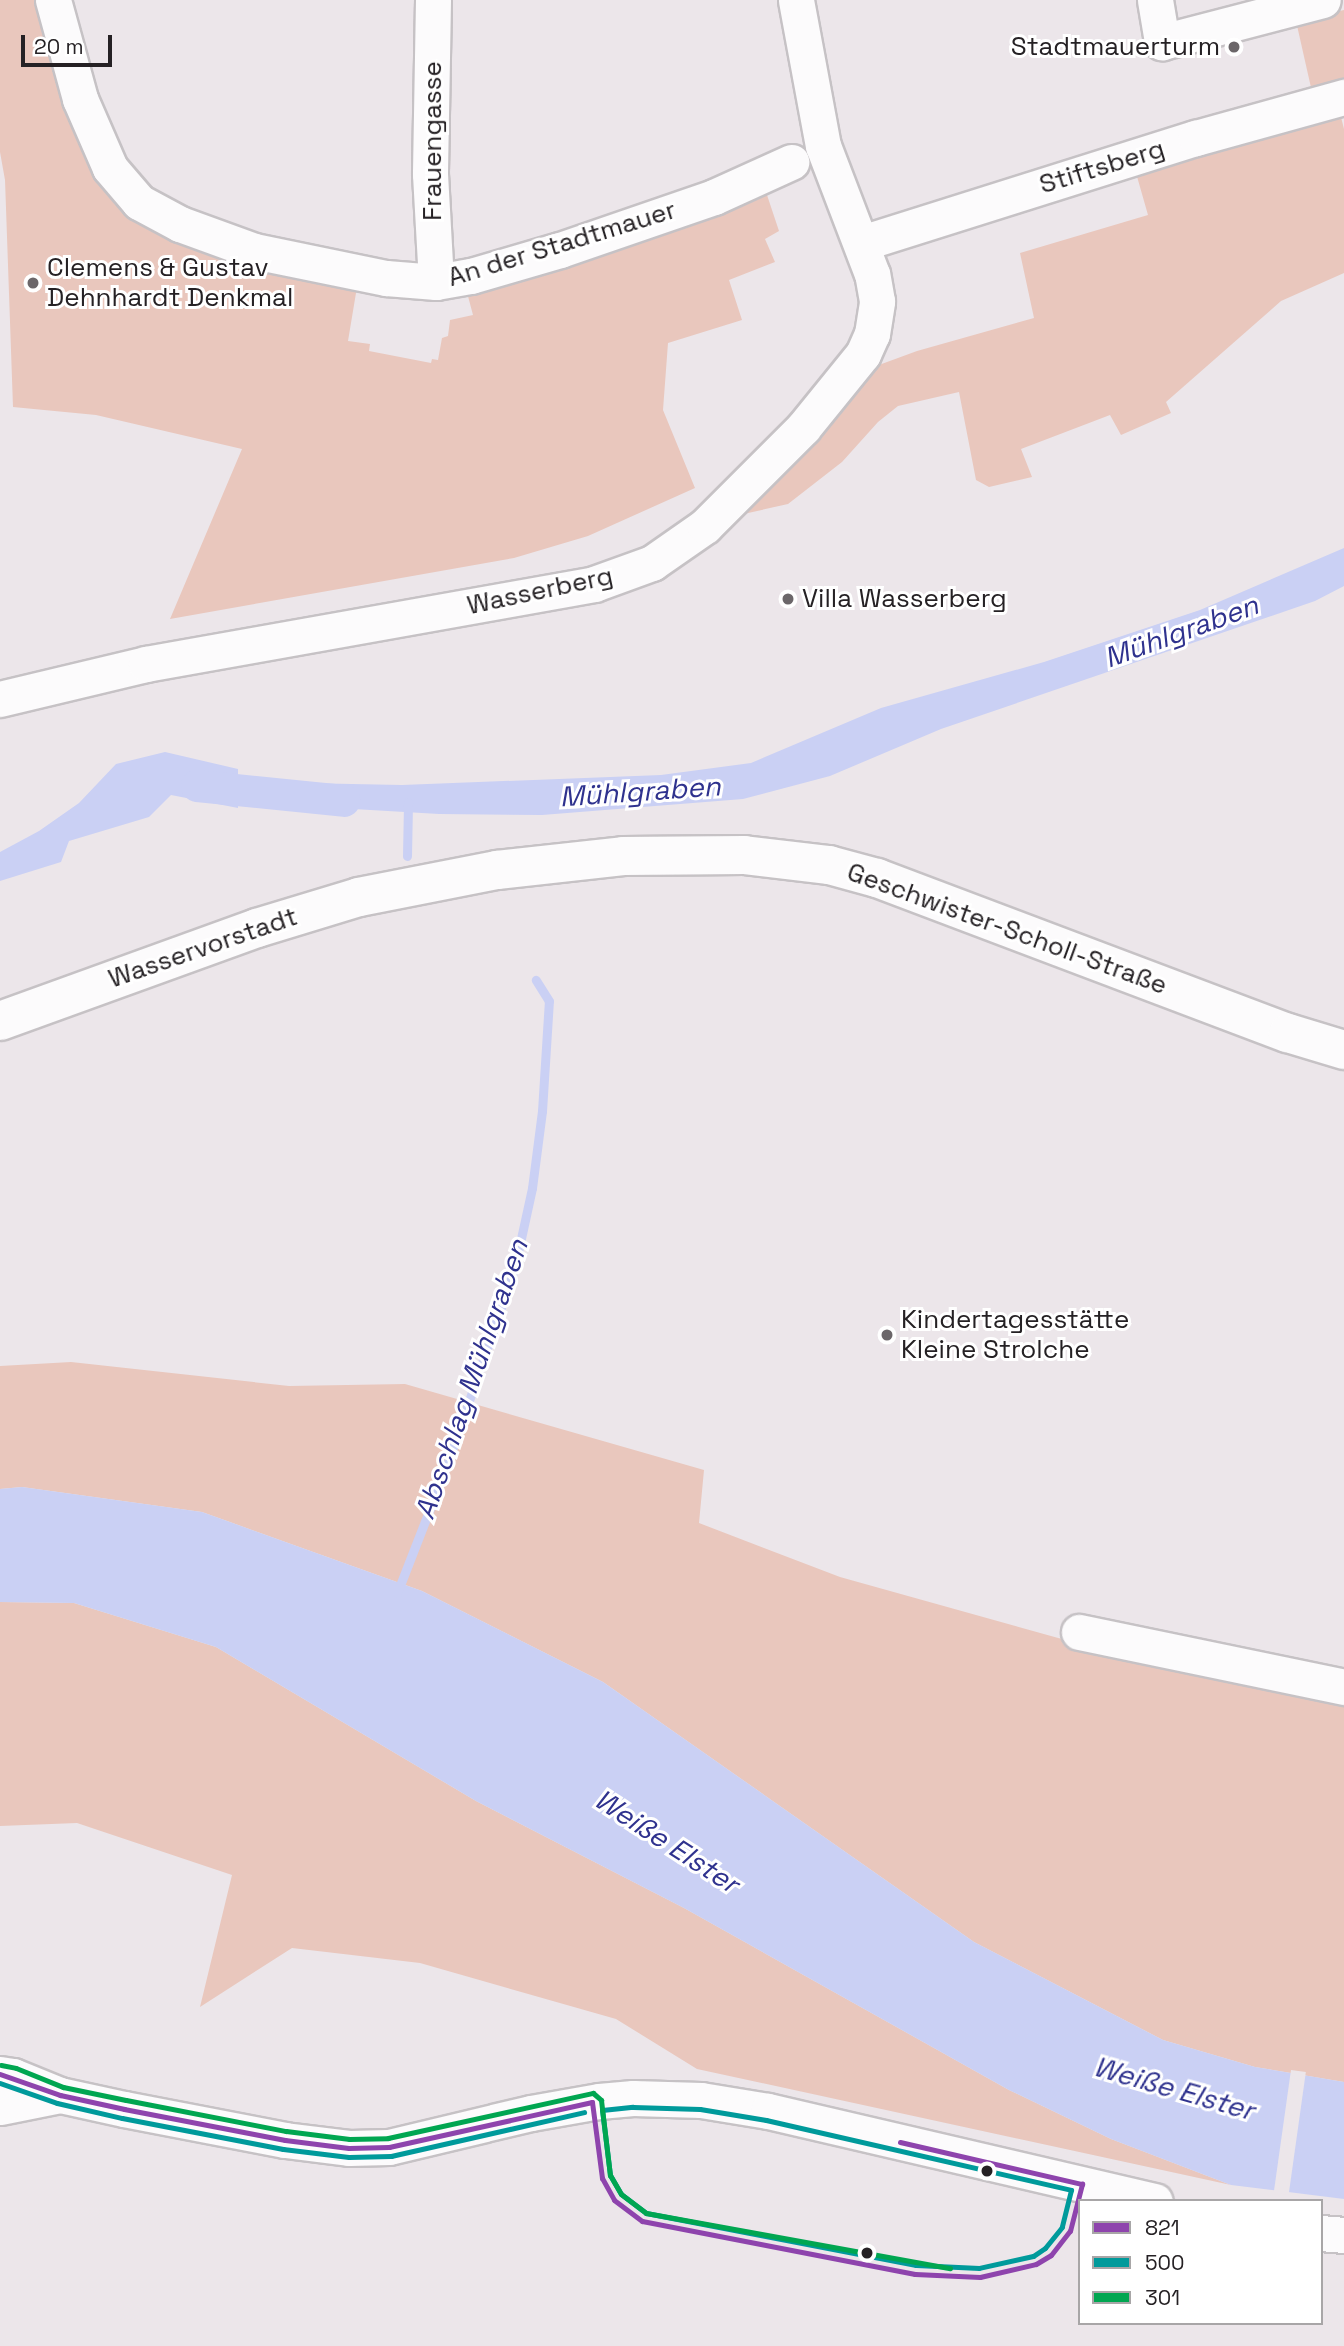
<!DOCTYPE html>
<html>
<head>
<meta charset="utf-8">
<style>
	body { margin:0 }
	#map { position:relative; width:1344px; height:2346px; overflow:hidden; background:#ece6ea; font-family:"Space Grotesk",sans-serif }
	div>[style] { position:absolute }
	.green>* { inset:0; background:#e9c7bd }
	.water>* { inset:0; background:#cad0f4 }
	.pier>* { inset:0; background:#ece6ea; transform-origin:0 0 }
	.stream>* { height:9px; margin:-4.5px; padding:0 4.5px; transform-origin:4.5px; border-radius:4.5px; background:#cad0f4 }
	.canal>* { height:32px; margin:-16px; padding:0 16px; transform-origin:16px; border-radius:16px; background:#cad0f4 }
	.roads { filter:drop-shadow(2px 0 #c6c2c5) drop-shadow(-2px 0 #c6c2c5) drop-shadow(0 2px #c6c2c5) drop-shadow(0 -2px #c6c2c5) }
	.minor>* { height:35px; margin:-17.5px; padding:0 17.5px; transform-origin:17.5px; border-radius:17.5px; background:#fcfbfc }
	.tertiary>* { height:38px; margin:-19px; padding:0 19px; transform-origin:19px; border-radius:19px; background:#fcfbfc }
	.bus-1>* { height:5px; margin:-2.5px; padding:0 2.5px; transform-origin:2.5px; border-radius:2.5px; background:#8e44ad }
	.bus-2>* { height:5px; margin:-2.5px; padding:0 2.5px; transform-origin:2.5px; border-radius:2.5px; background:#009a9b }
	.bus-3>* { height:5px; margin:-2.5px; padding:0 2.5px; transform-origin:2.5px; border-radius:2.5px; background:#00a651 }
	.dots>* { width:19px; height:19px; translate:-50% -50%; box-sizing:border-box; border:4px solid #fff; border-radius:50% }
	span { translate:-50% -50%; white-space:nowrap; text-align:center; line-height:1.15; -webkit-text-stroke:6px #fff; paint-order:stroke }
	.poi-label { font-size:26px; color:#252124 }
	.right { translate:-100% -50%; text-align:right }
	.left { translate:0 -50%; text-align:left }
	.street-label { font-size:26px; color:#252124 }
	.water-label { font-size:28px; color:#2f328e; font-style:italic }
	.legend { position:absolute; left:1078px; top:2199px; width:245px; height:126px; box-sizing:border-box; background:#fff; border:2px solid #a8a6a7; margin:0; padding:9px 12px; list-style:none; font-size:21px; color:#252124 }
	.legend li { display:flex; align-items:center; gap:14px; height:35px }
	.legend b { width:35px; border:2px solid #a8a6a7 }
	.scale { position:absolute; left:21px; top:35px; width:91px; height:32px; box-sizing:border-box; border:4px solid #252124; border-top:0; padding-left:9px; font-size:21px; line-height:24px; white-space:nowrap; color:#252124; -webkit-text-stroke:5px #fff; paint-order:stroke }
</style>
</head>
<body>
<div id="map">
	<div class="green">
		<div style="clip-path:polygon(0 0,40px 0,113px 195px,358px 281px,348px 341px,370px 344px,369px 351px,431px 363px,432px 359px,438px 360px,442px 338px,448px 336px,450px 320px,473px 315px,465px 285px,764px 186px,779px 231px,765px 239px,775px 262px,729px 280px,742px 320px,668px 343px,663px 410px,695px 488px,588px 536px,514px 558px,170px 619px,242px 449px,96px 415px,13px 407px,5px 180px,0 152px)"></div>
		<div style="clip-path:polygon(1344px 10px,1344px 84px,1312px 92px,1296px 21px)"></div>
		<div style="clip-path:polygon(1341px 117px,1344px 129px,1344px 273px,1281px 301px,1166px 402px,1171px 413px,1121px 435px,1110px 415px,1021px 449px,1032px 477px,989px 487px,976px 480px,959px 392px,898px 406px,878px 422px,842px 462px,788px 504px,730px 517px,868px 369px,917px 351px,1034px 318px,1020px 253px,1148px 215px,1136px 173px)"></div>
		<div style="clip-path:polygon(71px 1362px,289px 1386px,405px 1384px,704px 1470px,699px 1523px,840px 1577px,1130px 1658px,1344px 1703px,1344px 2082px,1255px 2067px,1163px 2040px,974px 1942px,603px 1682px,422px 1591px,202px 1512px,22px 1487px,0 1489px,0 1366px)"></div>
		<div style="clip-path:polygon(0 1602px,74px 1603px,216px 1647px,476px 1801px,684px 1908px,1009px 2090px,1111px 2139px,1231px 2185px,697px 2069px,616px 2019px,420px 1963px,292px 1948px,200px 2007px,232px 1875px,77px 1823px,0 1826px)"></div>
	</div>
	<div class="water">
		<div style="clip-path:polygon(1344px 548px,1344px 586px,1315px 601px,941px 729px,830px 776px,743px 799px,542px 815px,439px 814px,302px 806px,302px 783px,402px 785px,661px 775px,751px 763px,881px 708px,1044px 662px,1200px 610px)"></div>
		<div style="clip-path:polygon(165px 752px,238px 769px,238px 808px,171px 795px,149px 817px,69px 841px,61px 862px,0 881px,0 852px,39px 831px,79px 803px,116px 764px)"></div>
		<div style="clip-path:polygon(22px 1487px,202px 1512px,422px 1591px,603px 1682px,974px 1942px,1163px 2040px,1255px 2067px,1344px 2082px,1344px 2199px,1231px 2185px,1111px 2139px,1009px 2090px,684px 1908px,476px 1801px,216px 1647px,74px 1603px,0 1602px,0 1489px)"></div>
	</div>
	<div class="pier">
		<div style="left:1291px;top:2070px;width:15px;height:124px;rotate:8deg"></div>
	</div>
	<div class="stream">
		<div style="left:407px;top:856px;width:54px;rotate:-88.9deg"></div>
		<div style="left:397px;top:1593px;width:137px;rotate:-68.7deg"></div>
		<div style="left:447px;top:1465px;width:210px;rotate:-71.1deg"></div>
		<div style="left:515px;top:1266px;width:80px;rotate:-77.7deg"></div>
		<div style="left:532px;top:1188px;width:78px;rotate:-82.6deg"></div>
		<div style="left:542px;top:1111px;width:110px;rotate:-86.4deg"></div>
		<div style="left:549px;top:1001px;width:25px;rotate:-122deg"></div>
	</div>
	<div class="canal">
		<div style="left:197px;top:786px;width:148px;rotate:5.8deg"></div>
	</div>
	<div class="roads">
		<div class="minor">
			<div style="left:53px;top:0;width:103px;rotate:74.7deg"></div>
			<div style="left:80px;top:99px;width:75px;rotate:66.5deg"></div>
			<div style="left:110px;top:168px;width:45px;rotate:49.5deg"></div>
			<div style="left:139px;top:202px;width:47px;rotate:28.2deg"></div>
			<div style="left:180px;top:224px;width:79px;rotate:20deg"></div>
			<div style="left:254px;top:251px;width:135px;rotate:11.6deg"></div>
			<div style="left:386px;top:278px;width:50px;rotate:4.6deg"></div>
			<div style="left:436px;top:282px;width:36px;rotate:-10deg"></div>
			<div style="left:471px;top:276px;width:93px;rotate:-16.3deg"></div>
			<div style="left:560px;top:250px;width:163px;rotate:-19deg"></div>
			<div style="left:714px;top:197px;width:85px;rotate:-24.4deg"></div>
			<div style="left:433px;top:0;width:174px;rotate:91deg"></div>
			<div style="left:430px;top:174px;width:108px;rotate:86.8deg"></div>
			<div style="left:1155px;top:0;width:43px;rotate:80.5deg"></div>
			<div style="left:1162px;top:42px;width:166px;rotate:-14.6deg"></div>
			<div style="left:862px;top:243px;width:350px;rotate:-17.5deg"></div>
			<div style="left:1196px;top:138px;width:154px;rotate:-15.5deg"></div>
			<div style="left:0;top:699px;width:150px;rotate:-13.5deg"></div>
			<div style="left:146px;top:664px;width:455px;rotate:-10.1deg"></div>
			<div style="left:594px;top:584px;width:62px;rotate:-19.9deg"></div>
			<div style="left:652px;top:563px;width:65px;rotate:-34.9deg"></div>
			<div style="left:705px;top:526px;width:139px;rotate:-45deg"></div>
			<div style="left:803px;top:428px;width:95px;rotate:-51deg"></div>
			<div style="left:863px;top:354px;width:22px;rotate:-66deg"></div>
			<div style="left:872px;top:334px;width:33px;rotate:-81deg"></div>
			<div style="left:877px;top:301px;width:27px;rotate:-100deg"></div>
			<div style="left:872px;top:274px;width:137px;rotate:-110.9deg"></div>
			<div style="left:823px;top:146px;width:148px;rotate:-100.5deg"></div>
			<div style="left:1079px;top:1632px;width:271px;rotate:11.7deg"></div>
			<div style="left:0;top:2074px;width:13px;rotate:9deg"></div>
			<div style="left:13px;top:2076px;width:51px;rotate:22deg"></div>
			<div style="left:60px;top:2095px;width:66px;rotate:12.3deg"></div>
			<div style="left:124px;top:2109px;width:164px;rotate:10.9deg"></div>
			<div style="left:285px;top:2140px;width:64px;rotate:7.1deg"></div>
			<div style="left:349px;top:2148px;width:40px;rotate:-1.4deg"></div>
			<div style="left:389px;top:2147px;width:146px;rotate:-13.5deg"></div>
			<div style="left:531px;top:2113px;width:69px;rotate:-10deg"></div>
			<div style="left:599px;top:2101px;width:34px;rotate:-5deg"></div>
			<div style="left:633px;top:2098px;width:68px;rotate:1.7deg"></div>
			<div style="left:701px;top:2100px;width:68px;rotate:9.3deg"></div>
			<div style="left:768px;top:2111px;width:397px;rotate:13.1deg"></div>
			<div style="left:0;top:2107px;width:61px;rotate:-11.3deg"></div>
			<div style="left:1321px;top:2233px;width:23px;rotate:5deg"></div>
		</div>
		<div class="tertiary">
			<div style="left:0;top:1021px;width:273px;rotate:-19.9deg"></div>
			<div style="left:257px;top:928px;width:107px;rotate:-16.9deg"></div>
			<div style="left:359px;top:897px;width:141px;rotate:-11.1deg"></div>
			<div style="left:497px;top:870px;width:127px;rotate:-6.3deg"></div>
			<div style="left:623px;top:856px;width:121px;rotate:-0.5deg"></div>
			<div style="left:744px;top:855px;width:86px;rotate:6.7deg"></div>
			<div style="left:829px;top:865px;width:50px;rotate:15.2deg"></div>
			<div style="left:877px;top:878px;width:439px;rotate:20.7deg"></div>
			<div style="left:1288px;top:1033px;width:59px;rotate:16.9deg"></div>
		</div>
	</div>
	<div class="bus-1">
		<div style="left:0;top:2074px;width:64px;rotate:19.3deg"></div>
		<div style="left:60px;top:2095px;width:66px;rotate:12.3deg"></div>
		<div style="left:124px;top:2109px;width:164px;rotate:10.9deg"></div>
		<div style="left:285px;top:2140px;width:64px;rotate:7.1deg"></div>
		<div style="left:349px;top:2148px;width:40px;rotate:-1.4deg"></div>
		<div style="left:389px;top:2147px;width:208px;rotate:-12.5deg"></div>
		<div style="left:592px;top:2102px;width:77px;rotate:82.5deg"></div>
		<div style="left:602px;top:2178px;width:25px;rotate:61deg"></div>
		<div style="left:614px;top:2200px;width:35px;rotate:37deg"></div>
		<div style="left:642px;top:2221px;width:278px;rotate:11deg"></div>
		<div style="left:915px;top:2274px;width:65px;rotate:2.6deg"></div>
		<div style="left:980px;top:2277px;width:57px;rotate:-13.1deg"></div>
		<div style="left:1036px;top:2264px;width:17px;rotate:-31deg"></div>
		<div style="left:1051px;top:2255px;width:31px;rotate:-52deg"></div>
		<div style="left:1070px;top:2231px;width:49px;rotate:-75.7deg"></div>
		<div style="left:900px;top:2142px;width:187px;rotate:13deg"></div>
	</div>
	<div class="bus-2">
		<div style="left:0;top:2083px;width:60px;rotate:19.3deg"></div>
		<div style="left:57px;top:2103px;width:67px;rotate:13deg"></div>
		<div style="left:122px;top:2118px;width:164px;rotate:10.9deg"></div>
		<div style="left:283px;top:2149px;width:66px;rotate:6.9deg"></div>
		<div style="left:349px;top:2157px;width:42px;rotate:-1.4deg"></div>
		<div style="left:391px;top:2156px;width:198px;rotate:-12.8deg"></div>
		<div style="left:633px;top:2107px;width:67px;rotate:1.7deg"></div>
		<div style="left:700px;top:2109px;width:67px;rotate:9.5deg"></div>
		<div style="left:766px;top:2120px;width:313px;rotate:12.9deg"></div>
		<div style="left:1071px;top:2190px;width:38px;rotate:104deg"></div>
		<div style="left:1062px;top:2227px;width:27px;rotate:129deg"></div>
		<div style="left:1045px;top:2248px;width:14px;rotate:146deg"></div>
		<div style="left:1033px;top:2256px;width:55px;rotate:167.5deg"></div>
		<div style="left:979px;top:2268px;width:63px;rotate:-177.3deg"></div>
		<div style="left:916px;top:2265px;width:275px;rotate:-169.1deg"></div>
		<div style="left:646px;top:2213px;width:31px;rotate:-143deg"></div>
		<div style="left:621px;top:2194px;width:22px;rotate:-120deg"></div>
		<div style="left:610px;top:2175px;width:65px;rotate:-97deg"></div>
		<div style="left:602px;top:2110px;width:31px;rotate:-6deg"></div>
	</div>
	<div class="bus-3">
		<div style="left:1px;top:2065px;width:15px;rotate:11deg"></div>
		<div style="left:16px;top:2068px;width:51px;rotate:22deg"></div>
		<div style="left:63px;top:2087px;width:64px;rotate:11.7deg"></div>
		<div style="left:126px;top:2100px;width:163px;rotate:11deg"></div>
		<div style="left:286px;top:2131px;width:64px;rotate:7.2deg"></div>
		<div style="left:349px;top:2139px;width:39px;rotate:-1deg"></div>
		<div style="left:388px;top:2138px;width:210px;rotate:-12.4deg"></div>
		<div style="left:593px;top:2093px;width:11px;rotate:41deg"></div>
		<div style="left:601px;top:2100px;width:76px;rotate:83.2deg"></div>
		<div style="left:610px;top:2175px;width:22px;rotate:60deg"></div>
		<div style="left:621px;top:2194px;width:31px;rotate:37deg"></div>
		<div style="left:646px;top:2213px;width:309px;rotate:10.3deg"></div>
	</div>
	<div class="dots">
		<div style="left:1234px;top:47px;background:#6b6669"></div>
		<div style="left:33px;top:283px;background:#6b6669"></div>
		<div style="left:788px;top:599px;background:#6b6669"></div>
		<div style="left:887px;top:1335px;background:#6b6669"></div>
		<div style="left:987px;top:2171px;background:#252124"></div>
		<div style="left:867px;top:2253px;background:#252124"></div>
	</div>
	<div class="poi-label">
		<span class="right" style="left:1220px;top:47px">Stadtmauerturm</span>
		<span class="left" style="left:47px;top:283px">Clemens &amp; Gustav<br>Dehnhardt Denkmal</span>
		<span class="left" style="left:802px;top:599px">Villa Wasserberg</span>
		<span class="left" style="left:901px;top:1335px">Kindertagesstätte<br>Kleine Strolche</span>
	</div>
	<div class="street-label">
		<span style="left:433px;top:141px;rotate:-90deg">Frauengasse</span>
		<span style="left:1102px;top:167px;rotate:-17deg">Stiftsberg</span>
		<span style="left:562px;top:244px;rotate:-17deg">An der Stadtmauer</span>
		<span style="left:540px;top:591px;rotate:-12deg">Wasserberg</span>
		<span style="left:1007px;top:929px;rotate:20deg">Geschwister-Scholl-Straße</span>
		<span style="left:203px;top:948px;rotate:-19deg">Wasservorstadt</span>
	</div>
	<div class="water-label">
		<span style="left:1181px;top:631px;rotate:-20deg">Mühlgraben</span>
		<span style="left:640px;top:791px;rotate:-4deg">Mühlgraben</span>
		<span style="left:471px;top:1379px;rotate:-71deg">Abschlag Mühlgraben</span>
		<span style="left:667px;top:1841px;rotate:33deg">Weiße Elster</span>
		<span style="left:1174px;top:2088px;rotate:16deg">Weiße Elster</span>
	</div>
	<ul class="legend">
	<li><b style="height:9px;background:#8e44ad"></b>821</li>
	<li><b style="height:9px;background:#009a9b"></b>500</li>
	<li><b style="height:9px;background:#00a651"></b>301</li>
	</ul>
	<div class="scale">20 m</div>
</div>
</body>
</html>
